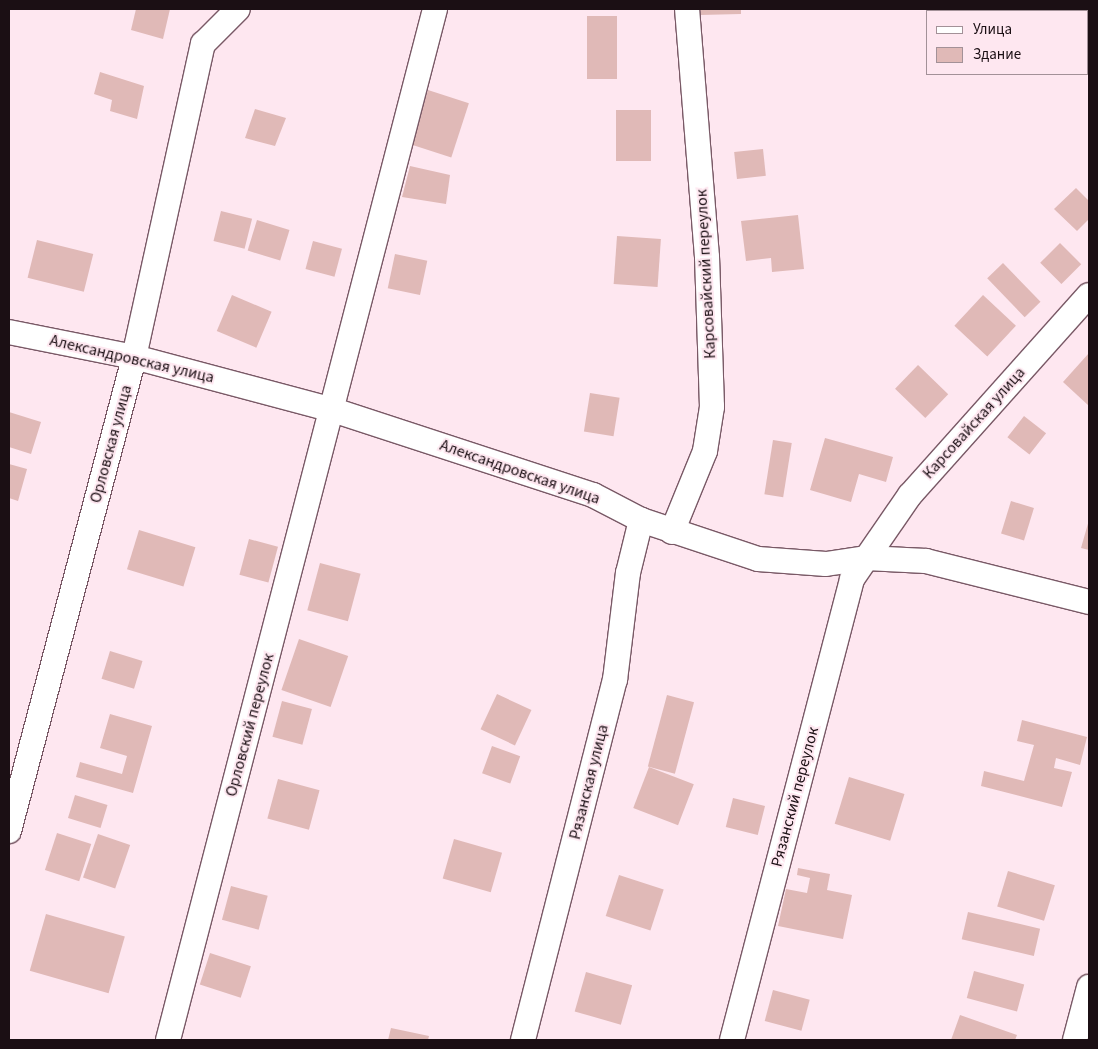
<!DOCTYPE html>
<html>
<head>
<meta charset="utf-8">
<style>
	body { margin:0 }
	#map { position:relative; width:1098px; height:1049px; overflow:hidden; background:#fee7f0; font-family:"Source Sans 3",sans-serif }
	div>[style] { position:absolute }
	.building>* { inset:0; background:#e0b9b7; transform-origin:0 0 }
	.roads { filter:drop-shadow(1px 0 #795966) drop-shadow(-1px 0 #795966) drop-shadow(0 1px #795966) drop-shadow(0 -1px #795966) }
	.street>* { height:24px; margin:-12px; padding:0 12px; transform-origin:12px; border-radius:12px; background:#fff }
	span { translate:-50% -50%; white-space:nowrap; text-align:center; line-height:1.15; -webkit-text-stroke:4px #fee7f0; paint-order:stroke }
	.street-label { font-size:16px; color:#1b0f14 }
	.frame { position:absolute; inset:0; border:10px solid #1b0f14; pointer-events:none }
	.legend { position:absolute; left:926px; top:10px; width:162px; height:65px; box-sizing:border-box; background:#fee7f0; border:1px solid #a39198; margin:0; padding:6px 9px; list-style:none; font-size:15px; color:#1b0f14 }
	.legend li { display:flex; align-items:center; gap:10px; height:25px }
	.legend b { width:25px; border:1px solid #a39198 }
</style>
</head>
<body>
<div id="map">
	<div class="building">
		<div style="clip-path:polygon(136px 9px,170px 9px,163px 39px,131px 30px)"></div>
		<div style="clip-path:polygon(700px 9px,741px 9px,741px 14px,700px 15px)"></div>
		<div style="left:587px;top:16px;width:30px;height:63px"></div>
		<div style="clip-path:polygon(100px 72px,144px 86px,137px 119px,110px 111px,112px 100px,94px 94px)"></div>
		<div style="left:428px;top:90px;width:43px;height:57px;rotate:18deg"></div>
		<div style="clip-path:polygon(255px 109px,286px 118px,275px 146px,245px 138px)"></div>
		<div style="left:616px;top:110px;width:35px;height:51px"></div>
		<div style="left:763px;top:149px;width:27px;height:29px;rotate:84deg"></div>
		<div style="clip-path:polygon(410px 166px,450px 175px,446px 204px,402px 197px)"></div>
		<div style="clip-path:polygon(1076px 188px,1089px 201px,1089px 219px,1077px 231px,1054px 209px)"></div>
		<div style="left:221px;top:211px;width:32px;height:31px;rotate:14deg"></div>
		<div style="clip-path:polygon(798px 215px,804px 269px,772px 272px,771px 258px,746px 261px,741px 221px)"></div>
		<div style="left:257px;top:220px;width:34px;height:32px;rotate:17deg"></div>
		<div style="left:617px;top:236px;width:44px;height:48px;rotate:4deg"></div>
		<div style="left:37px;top:240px;width:58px;height:39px;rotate:14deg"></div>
		<div style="left:313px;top:241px;width:30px;height:29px;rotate:15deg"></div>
		<div style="left:1060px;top:243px;width:30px;height:28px;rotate:45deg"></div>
		<div style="left:395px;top:254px;width:33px;height:35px;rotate:12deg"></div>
		<div style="left:1003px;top:263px;width:54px;height:22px;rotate:46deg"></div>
		<div style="left:232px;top:295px;width:43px;height:39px;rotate:23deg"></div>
		<div style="left:983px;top:295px;width:45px;height:42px;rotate:43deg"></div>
		<div style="clip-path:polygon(1089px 353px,1089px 406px,1063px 382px)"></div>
		<div style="left:918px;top:365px;width:42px;height:33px;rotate:44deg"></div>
		<div style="left:590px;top:393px;width:30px;height:39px;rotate:9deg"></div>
		<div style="clip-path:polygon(9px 412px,41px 422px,31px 454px,9px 447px)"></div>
		<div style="left:1024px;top:416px;width:28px;height:27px;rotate:38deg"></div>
		<div style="clip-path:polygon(825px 438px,893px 457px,886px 482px,859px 474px,851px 502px,810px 490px)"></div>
		<div style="left:773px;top:440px;width:19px;height:55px;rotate:9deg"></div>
		<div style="clip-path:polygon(9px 464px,27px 469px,18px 501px,9px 498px)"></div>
		<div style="left:1011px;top:501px;width:24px;height:34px;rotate:17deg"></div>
		<div style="clip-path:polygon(1089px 520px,1089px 550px,1081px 548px)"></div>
		<div style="left:139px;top:530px;width:59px;height:41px;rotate:17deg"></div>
		<div style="left:249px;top:539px;width:30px;height:37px;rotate:15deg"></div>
		<div style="left:320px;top:563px;width:42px;height:49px;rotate:15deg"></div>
		<div style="left:299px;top:639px;width:52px;height:54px;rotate:19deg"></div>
		<div style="left:110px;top:651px;width:34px;height:29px;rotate:17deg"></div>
		<div style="left:497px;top:694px;width:38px;height:39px;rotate:25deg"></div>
		<div style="left:667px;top:695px;width:28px;height:74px;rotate:15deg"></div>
		<div style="left:282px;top:701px;width:31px;height:37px;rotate:15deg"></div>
		<div style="clip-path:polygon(110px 714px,152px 726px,133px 793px,76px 777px,80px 762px,122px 774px,127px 756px,100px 748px)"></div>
		<div style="clip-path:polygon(1022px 720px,1087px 737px,1080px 765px,1056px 758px,1054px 768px,1072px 772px,1062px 807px,981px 786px,984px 771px,1024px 781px,1034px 745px,1017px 741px)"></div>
		<div style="left:492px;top:746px;width:30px;height:29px;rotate:20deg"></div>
		<div style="left:649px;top:767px;width:48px;height:44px;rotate:21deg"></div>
		<div style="left:849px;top:777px;width:58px;height:49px;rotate:17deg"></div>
		<div style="left:278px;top:779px;width:43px;height:41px;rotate:15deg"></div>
		<div style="left:75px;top:795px;width:34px;height:24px;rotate:17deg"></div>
		<div style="left:733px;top:798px;width:33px;height:30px;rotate:14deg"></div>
		<div style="left:57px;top:833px;width:36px;height:39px;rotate:18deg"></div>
		<div style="left:98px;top:834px;width:34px;height:46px;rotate:19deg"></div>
		<div style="left:454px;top:839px;width:50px;height:41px;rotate:16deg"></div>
		<div style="clip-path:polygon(798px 868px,830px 874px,827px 890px,852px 895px,843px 939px,778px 926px,786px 889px,807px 893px,810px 878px,797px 875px)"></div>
		<div style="left:1008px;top:871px;width:49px;height:37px;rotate:17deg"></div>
		<div style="left:619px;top:875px;width:47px;height:43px;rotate:18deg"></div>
		<div style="left:231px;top:886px;width:38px;height:35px;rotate:15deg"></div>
		<div style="left:968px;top:912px;width:74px;height:28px;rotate:13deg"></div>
		<div style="left:46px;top:914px;width:82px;height:59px;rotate:16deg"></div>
		<div style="left:210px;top:953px;width:43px;height:33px;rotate:18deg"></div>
		<div style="left:974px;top:971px;width:52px;height:28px;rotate:15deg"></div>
		<div style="left:586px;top:972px;width:48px;height:41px;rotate:16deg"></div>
		<div style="left:773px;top:990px;width:38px;height:32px;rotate:15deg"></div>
		<div style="clip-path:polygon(960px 1015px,1017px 1035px,1015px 1040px,951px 1040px)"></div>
		<div style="clip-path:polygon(391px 1028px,429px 1036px,428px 1040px,388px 1040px)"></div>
	</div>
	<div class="roads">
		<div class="street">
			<div style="left:9px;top:332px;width:127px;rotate:11.3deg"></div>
			<div style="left:134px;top:357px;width:206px;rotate:14.9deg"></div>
			<div style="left:333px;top:410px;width:274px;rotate:18.1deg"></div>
			<div style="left:593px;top:495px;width:54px;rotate:27.5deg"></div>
			<div style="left:641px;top:520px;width:123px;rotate:18.4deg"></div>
			<div style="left:758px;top:559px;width:68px;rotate:4.2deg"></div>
			<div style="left:826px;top:564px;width:40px;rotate:-8.5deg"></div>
			<div style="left:866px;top:558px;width:60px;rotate:2.9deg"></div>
			<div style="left:926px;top:561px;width:168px;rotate:14.1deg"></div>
			<div style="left:672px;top:532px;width:87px;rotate:-67.8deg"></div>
			<div style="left:705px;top:451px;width:45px;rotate:-81deg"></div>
			<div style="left:712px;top:407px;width:150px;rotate:-91.9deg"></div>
			<div style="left:707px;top:257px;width:249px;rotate:-94.6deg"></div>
			<div style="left:9px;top:831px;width:490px;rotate:-75.2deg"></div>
			<div style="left:134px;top:357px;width:321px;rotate:-77.6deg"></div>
			<div style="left:203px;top:44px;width:49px;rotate:-45deg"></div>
			<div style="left:168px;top:1040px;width:1065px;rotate:-75.48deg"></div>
			<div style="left:523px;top:1040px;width:372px;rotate:-75.7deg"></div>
			<div style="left:615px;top:680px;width:108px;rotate:-83.1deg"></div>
			<div style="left:628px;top:573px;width:55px;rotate:-76.2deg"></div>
			<div style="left:732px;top:1040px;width:476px;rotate:-75.4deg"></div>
			<div style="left:852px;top:579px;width:102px;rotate:-55.4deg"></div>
			<div style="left:910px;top:495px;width:268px;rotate:-48.2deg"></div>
			<div style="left:1075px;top:1040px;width:55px;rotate:-75.2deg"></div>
		</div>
	</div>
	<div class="street-label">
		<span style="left:706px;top:274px;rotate:-93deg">Карсовайский переулок</span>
		<span style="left:132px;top:359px;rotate:13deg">Александровская улица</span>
		<span style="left:974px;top:423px;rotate:-48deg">Карсовайская улица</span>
		<span style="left:111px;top:444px;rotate:-75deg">Орловская улица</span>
		<span style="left:520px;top:472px;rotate:19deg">Александровская улица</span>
		<span style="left:250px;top:725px;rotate:-75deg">Орловский переулок</span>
		<span style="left:589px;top:782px;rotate:-76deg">Рязанская улица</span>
		<span style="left:795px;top:797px;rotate:-75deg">Рязанский переулок</span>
	</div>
	<div class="frame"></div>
	<ul class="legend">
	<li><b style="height:6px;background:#fff"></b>Улица</li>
	<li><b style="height:14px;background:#e0b9b7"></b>Здание</li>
	</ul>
</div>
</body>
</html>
